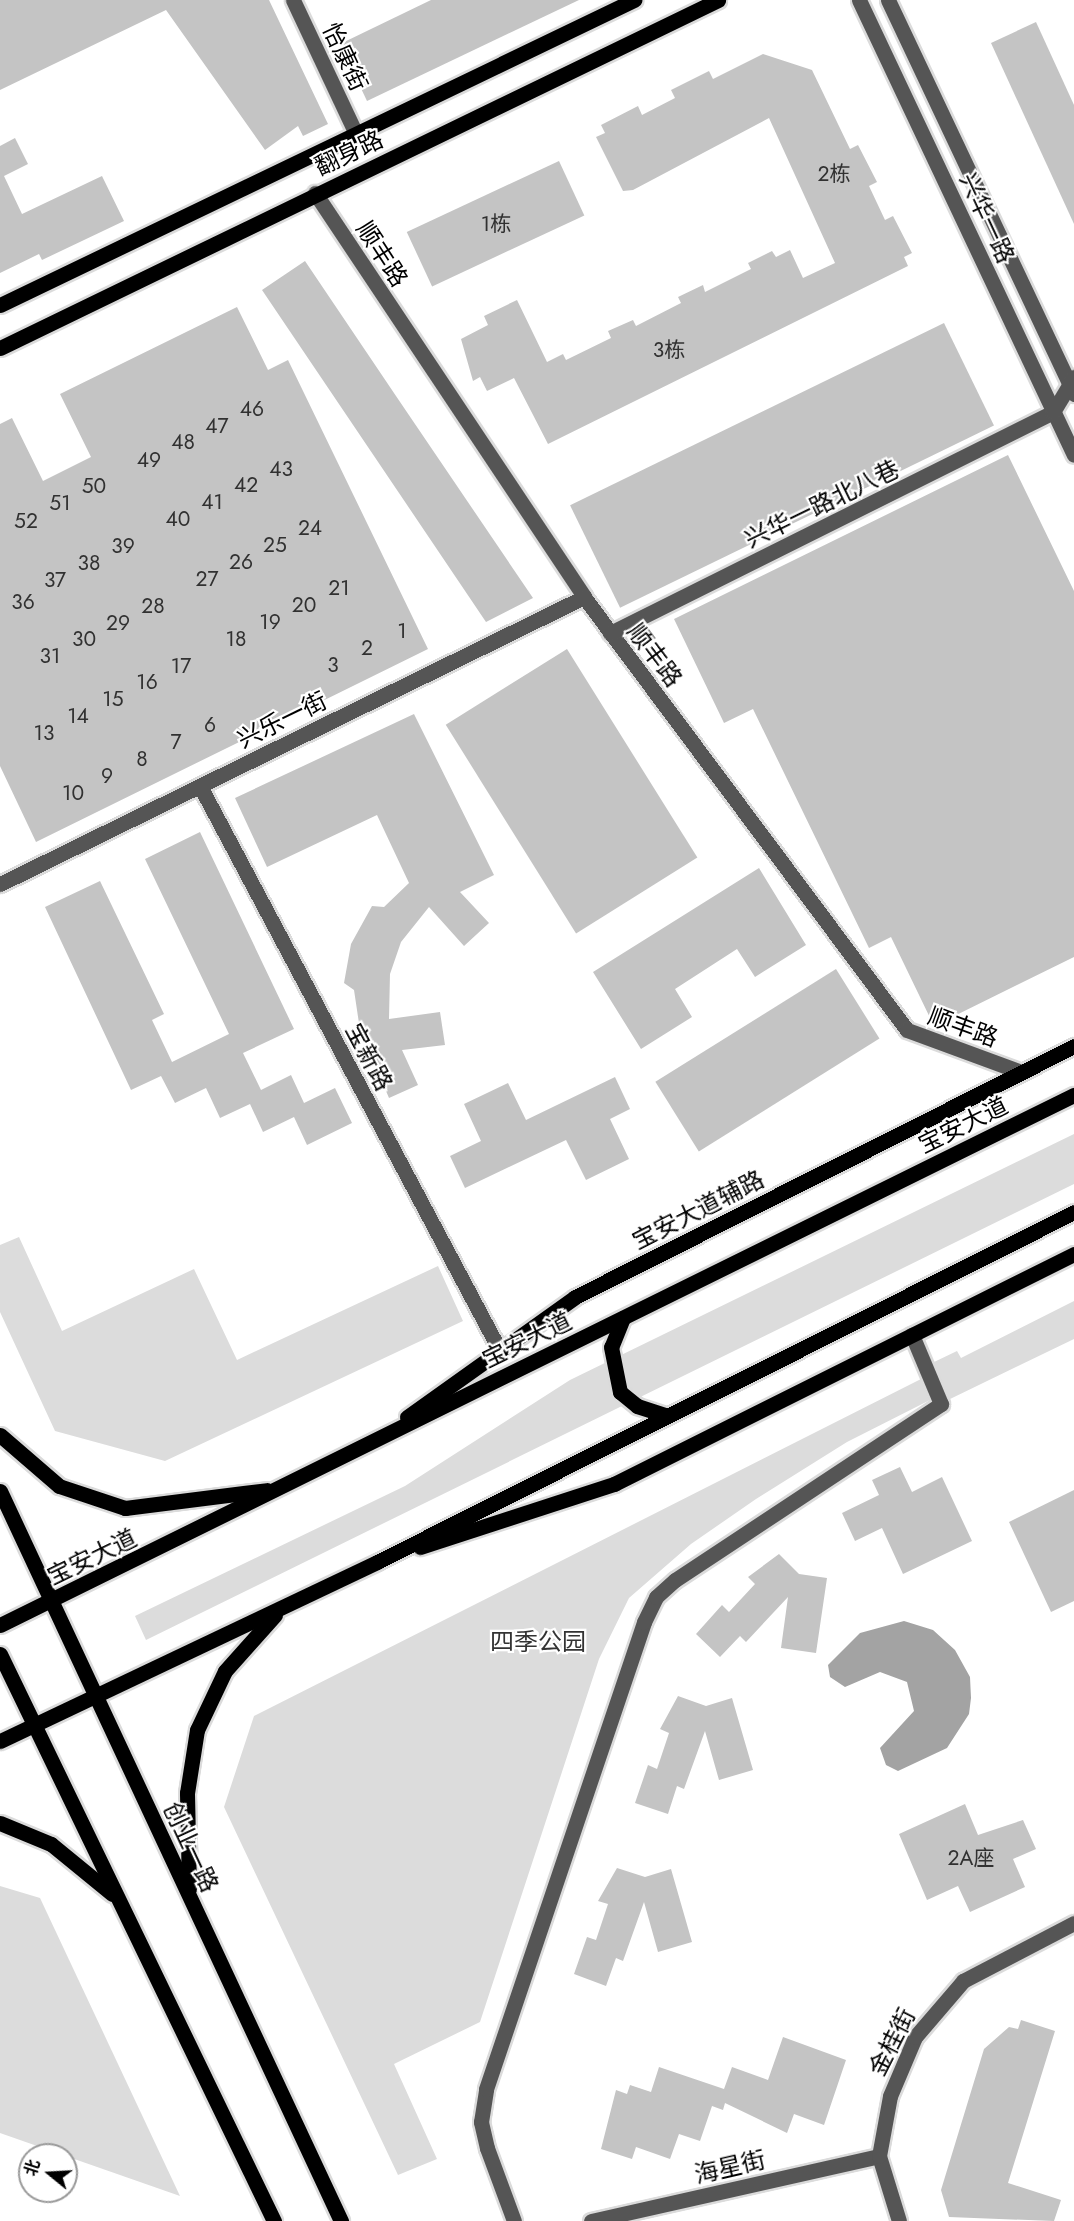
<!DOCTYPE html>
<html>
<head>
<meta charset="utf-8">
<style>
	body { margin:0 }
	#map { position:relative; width:1074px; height:2221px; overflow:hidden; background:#fff; font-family:Jost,"Noto Sans SC",sans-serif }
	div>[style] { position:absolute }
	.green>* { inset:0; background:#dcdcdc }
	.water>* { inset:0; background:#a3a3a3 }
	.building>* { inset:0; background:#c4c4c4; transform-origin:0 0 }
	.roads { filter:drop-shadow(2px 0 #dbdbdb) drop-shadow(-2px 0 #dbdbdb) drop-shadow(0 2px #dbdbdb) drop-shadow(0 -2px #dbdbdb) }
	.minor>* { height:15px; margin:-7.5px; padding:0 7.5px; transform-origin:7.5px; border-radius:7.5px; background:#555 }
	.major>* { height:15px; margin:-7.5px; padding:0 7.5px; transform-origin:7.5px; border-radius:7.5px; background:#000 }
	span { translate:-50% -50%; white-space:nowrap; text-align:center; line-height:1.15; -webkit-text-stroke:4.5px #fff; paint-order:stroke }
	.number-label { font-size:21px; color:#313131 }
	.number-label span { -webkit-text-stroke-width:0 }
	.street-label { font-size:24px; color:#000 }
	.park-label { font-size:24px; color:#333 }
	.north { position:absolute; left:18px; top:2143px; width:60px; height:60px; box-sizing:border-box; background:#fff; border:2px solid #999; border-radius:50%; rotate:288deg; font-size:16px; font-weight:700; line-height:24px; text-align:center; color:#000 }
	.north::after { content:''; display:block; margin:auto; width:21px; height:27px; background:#000; clip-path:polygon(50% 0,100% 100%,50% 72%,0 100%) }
</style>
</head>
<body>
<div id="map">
	<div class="green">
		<div style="clip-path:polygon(1074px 1134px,1074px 1184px,146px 1640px,135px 1616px,405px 1486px,570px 1380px)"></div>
		<div style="clip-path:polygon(19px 1237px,62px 1331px,194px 1269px,237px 1360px,438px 1266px,463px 1321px,165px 1461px,55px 1431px,0 1312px,0 1245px)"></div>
		<div style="clip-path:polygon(1074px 1301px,1074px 1339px,948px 1400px,932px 1363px,957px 1351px,961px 1358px)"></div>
		<div style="clip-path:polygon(921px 1379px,932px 1399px,847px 1442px,756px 1499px,691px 1544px,629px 1598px,599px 1659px,480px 2022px,394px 2064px,437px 2159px,398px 2175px,224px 1807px,254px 1716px)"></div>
		<div style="clip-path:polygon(0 1886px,40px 1898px,180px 2196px,0 2133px)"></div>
	</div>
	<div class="water">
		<div style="clip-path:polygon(904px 1621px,933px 1630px,955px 1650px,970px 1677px,971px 1698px,969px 1714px,947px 1748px,898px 1771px,886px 1765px,880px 1748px,914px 1711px,907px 1682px,880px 1672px,845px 1687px,830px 1677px,828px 1665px,860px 1633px)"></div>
	</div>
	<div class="building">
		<div style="clip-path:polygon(0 0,269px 0,328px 124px,303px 136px,298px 126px,265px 150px,166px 10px,0 90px)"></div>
		<div style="clip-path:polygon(431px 0,579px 0,367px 101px,340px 44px)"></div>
		<div style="clip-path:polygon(1036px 22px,1074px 105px,1074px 224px,991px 43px)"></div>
		<div style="clip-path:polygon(763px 54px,812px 70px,850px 149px,858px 145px,877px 182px,869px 186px,885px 220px,893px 216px,912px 253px,904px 257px,908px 266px,548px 444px,514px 378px,487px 391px,480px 377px,473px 381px,461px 339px,488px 325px,484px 316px,517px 300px,547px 362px,563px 354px,566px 360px,611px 338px,608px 331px,633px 320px,636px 326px,681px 303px,678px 297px,703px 285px,705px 292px,751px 269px,748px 263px,772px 251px,776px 257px,790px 250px,803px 278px,835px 263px,769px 118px,633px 190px,623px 191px,596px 137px,605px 133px,601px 125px,638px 106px,642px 115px,675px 98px,671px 90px,709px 71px,713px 79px)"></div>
		<div style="clip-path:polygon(15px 138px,28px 164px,4px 176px,22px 214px,102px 176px,124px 221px,42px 260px,39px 254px,0 273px,0 146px)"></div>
		<div style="left:559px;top:161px;width:60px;height:168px;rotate:65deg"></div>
		<div style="clip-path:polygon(305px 261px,396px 396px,533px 598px,486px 622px,399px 493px,262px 290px)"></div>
		<div style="clip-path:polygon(237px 307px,268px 370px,288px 360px,428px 649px,36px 842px,0 766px,0 424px,12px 418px,43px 481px,91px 457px,60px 394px)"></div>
		<div style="left:944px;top:323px;width:114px;height:416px;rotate:64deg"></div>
		<div style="clip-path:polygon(1008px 455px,1074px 591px,1074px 957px,934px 1026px,891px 937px,869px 948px,753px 709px,724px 723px,674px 619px)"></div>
		<div style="left:567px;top:649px;width:246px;height:143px;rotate:58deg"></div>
		<div style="clip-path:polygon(414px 714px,494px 875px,460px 892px,489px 923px,464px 946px,429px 907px,401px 942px,390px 974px,389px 1019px,440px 1012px,445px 1045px,402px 1050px,418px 1085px,389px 1098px,360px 1030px,354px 990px,344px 983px,351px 944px,372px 906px,384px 907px,409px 883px,377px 815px,267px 867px,235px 798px)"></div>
		<div style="clip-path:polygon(200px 832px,294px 1029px,243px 1053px,261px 1090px,291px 1075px,304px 1103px,335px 1088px,352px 1123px,307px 1145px,294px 1117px,263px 1132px,250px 1104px,220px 1118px,206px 1088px,175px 1103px,161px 1076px,131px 1090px,45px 907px,100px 881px,164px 1014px,152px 1020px,172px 1062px,229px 1034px,145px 859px)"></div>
		<div style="clip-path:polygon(759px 868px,806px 945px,755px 977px,737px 949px,675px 989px,692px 1017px,641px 1049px,593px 972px)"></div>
		<div style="left:836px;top:969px;width:82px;height:213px;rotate:58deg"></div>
		<div style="clip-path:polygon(615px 1077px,630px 1109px,610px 1119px,629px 1159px,586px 1180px,566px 1140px,465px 1188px,450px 1156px,481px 1141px,464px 1104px,508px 1083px,526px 1120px)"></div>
		<div style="clip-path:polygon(900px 1467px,912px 1492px,942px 1477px,972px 1541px,903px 1574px,882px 1528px,855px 1541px,842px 1513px,879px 1495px,872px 1480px)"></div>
		<div style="clip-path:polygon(1074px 1490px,1074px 1601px,1051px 1612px,1009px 1522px)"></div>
		<div style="clip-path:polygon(779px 1554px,799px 1574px,827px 1578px,816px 1653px,781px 1648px,788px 1597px,746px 1642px,740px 1636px,720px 1657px,696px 1634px,722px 1605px,729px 1612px,755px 1584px,748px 1577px)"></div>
		<div style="clip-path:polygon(678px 1696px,706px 1706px,732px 1698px,753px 1770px,719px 1780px,705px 1731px,684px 1789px,677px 1786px,668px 1814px,635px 1803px,648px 1765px,657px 1769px,669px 1733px,660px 1729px)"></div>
		<div style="clip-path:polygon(965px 1804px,978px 1835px,1023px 1820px,1036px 1849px,1013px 1859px,1025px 1887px,970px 1912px,958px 1886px,927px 1900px,899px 1834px)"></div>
		<div style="clip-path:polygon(617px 1868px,645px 1877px,671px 1869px,692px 1942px,658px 1952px,644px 1902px,623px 1961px,616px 1958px,606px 1986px,574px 1974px,587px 1937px,596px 1940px,608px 1904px,598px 1901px)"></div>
		<div style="clip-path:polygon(1021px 2020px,1055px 2031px,1008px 2183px,1061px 2200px,1054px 2221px,949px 2217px,941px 2190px,984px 2049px,1009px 2027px,1018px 2029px)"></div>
		<div style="clip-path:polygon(783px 2037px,846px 2060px,824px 2125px,794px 2114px,787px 2133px,725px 2103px,723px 2110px,712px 2106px,700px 2141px,679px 2134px,670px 2159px,636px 2147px,632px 2159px,601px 2149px,616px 2090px,627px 2094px,630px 2085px,651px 2092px,659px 2067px,724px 2089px,732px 2067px,768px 2080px)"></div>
	</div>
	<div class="roads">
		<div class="minor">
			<div style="left:293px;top:0;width:148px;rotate:64.8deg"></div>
			<div style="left:859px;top:0;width:503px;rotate:64.71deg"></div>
			<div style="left:888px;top:0;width:436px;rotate:64.7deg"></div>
			<div style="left:315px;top:193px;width:485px;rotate:56.3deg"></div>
			<div style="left:584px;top:597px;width:540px;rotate:53.28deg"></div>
			<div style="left:907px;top:1030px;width:121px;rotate:20.2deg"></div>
			<div style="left:610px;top:633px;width:495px;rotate:-26.5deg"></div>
			<div style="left:1053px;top:412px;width:41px;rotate:-59deg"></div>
			<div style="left:200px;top:786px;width:637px;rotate:62.03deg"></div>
			<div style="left:0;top:884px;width:651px;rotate:-26.17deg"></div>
			<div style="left:514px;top:2221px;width:78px;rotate:-110.3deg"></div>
			<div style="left:487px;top:2148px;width:27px;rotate:-103deg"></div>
			<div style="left:481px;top:2122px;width:33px;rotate:-81deg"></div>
			<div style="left:486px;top:2089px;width:493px;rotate:-71.3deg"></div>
			<div style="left:644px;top:1622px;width:28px;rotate:-64deg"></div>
			<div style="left:656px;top:1597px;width:25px;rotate:-42deg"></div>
			<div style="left:675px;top:1580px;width:319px;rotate:-33.5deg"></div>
			<div style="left:941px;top:1404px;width:75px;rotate:-112.8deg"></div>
			<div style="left:591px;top:2221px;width:295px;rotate:-12.7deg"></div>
			<div style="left:899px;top:2221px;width:68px;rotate:-107.1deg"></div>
			<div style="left:879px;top:2156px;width:61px;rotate:-79.6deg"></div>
			<div style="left:890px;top:2096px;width:64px;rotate:-67deg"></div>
			<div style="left:915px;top:2037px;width:74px;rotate:-49.4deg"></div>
			<div style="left:963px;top:1981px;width:125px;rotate:-27.6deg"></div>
		</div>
		<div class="major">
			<div style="left:0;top:305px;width:704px;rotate:-25.69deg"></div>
			<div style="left:0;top:348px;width:798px;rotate:-25.86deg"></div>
			<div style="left:623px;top:1318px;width:31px;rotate:112deg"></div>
			<div style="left:611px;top:1347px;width:46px;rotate:78.7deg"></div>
			<div style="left:620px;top:1392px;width:22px;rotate:39deg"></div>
			<div style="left:637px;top:1406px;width:29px;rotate:18deg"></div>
			<div style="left:407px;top:1417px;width:206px;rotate:-35.5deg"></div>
			<div style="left:575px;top:1297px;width:559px;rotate:-26.7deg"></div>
			<div style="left:0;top:1435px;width:78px;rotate:40.8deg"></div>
			<div style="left:59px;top:1486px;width:70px;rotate:18.4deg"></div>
			<div style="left:125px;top:1508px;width:143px;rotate:-7.2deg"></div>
			<div style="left:0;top:1491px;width:806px;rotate:64.96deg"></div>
			<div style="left:420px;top:1547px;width:204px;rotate:-18deg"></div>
			<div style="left:614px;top:1484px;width:514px;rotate:-26.57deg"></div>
			<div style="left:0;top:1625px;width:1198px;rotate:-26.27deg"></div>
			<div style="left:0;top:1654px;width:630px;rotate:64.21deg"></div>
			<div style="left:0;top:1741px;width:417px;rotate:-25.4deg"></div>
			<div style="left:377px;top:1562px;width:780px;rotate:-26.66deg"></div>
			<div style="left:0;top:1823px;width:55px;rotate:22.4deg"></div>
			<div style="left:51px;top:1844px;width:79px;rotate:39.3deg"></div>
			<div style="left:189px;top:1889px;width:96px;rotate:-91.2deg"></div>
			<div style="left:187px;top:1793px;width:64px;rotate:-81deg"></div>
			<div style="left:197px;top:1730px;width:65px;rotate:-64.6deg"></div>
			<div style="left:225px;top:1671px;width:75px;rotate:-48.2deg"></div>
		</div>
	</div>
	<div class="number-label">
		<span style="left:834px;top:174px">2栋</span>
		<span style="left:496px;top:224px">1栋</span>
		<span style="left:669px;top:350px">3栋</span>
		<span style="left:252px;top:409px">46</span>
		<span style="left:217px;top:426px">47</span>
		<span style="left:183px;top:442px">48</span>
		<span style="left:149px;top:460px">49</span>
		<span style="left:281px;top:469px">43</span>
		<span style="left:246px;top:485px">42</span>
		<span style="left:94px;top:486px">50</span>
		<span style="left:212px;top:502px">41</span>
		<span style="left:60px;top:503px">51</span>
		<span style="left:178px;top:519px">40</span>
		<span style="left:26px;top:521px">52</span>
		<span style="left:310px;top:528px">24</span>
		<span style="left:275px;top:545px">25</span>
		<span style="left:123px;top:546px">39</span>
		<span style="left:241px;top:562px">26</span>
		<span style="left:89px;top:563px">38</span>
		<span style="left:207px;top:579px">27</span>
		<span style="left:55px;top:580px">37</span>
		<span style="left:339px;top:588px">21</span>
		<span style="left:23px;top:602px">36</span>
		<span style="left:304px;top:605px">20</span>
		<span style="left:153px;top:606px">28</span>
		<span style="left:270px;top:622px">19</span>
		<span style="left:118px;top:623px">29</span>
		<span style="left:402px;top:631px">1</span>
		<span style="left:84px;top:639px">30</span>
		<span style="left:236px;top:639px">18</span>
		<span style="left:367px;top:648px">2</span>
		<span style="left:50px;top:656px">31</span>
		<span style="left:333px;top:665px">3</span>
		<span style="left:181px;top:666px">17</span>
		<span style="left:147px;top:682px">16</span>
		<span style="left:113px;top:699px">15</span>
		<span style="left:78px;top:716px">14</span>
		<span style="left:210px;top:725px">6</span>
		<span style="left:44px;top:733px">13</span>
		<span style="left:176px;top:742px">7</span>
		<span style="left:142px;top:759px">8</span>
		<span style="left:107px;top:776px">9</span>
		<span style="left:73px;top:793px">10</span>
		<span style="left:971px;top:1858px">2A座</span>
	</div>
	<div class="street-label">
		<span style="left:345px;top:57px;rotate:65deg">怡康街</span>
		<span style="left:349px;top:153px;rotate:-25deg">翻身路</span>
		<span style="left:987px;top:218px;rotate:65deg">兴华一路</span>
		<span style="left:382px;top:254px;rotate:57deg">顺丰路</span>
		<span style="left:822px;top:504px;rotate:-26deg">兴华一路北八巷</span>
		<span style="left:655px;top:655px;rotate:53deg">顺丰路</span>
		<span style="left:282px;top:720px;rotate:-26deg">兴乐一街</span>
		<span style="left:963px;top:1027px;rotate:20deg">顺丰路</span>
		<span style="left:369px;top:1057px;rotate:62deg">宝新路</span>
		<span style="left:963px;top:1125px;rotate:-26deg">宝安大道</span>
		<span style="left:698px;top:1210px;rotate:-27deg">宝安大道辅路</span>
		<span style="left:527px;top:1340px;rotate:-26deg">宝安大道</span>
		<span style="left:92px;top:1557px;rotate:-26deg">宝安大道</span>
		<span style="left:191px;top:1847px;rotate:65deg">创业一路</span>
		<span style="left:892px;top:2042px;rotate:-63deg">金桂街</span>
		<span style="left:730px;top:2167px;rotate:-13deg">海星街</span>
	</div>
	<div class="park-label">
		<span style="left:538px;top:1642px">四季公园</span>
	</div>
	<div class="north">北</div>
</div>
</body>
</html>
